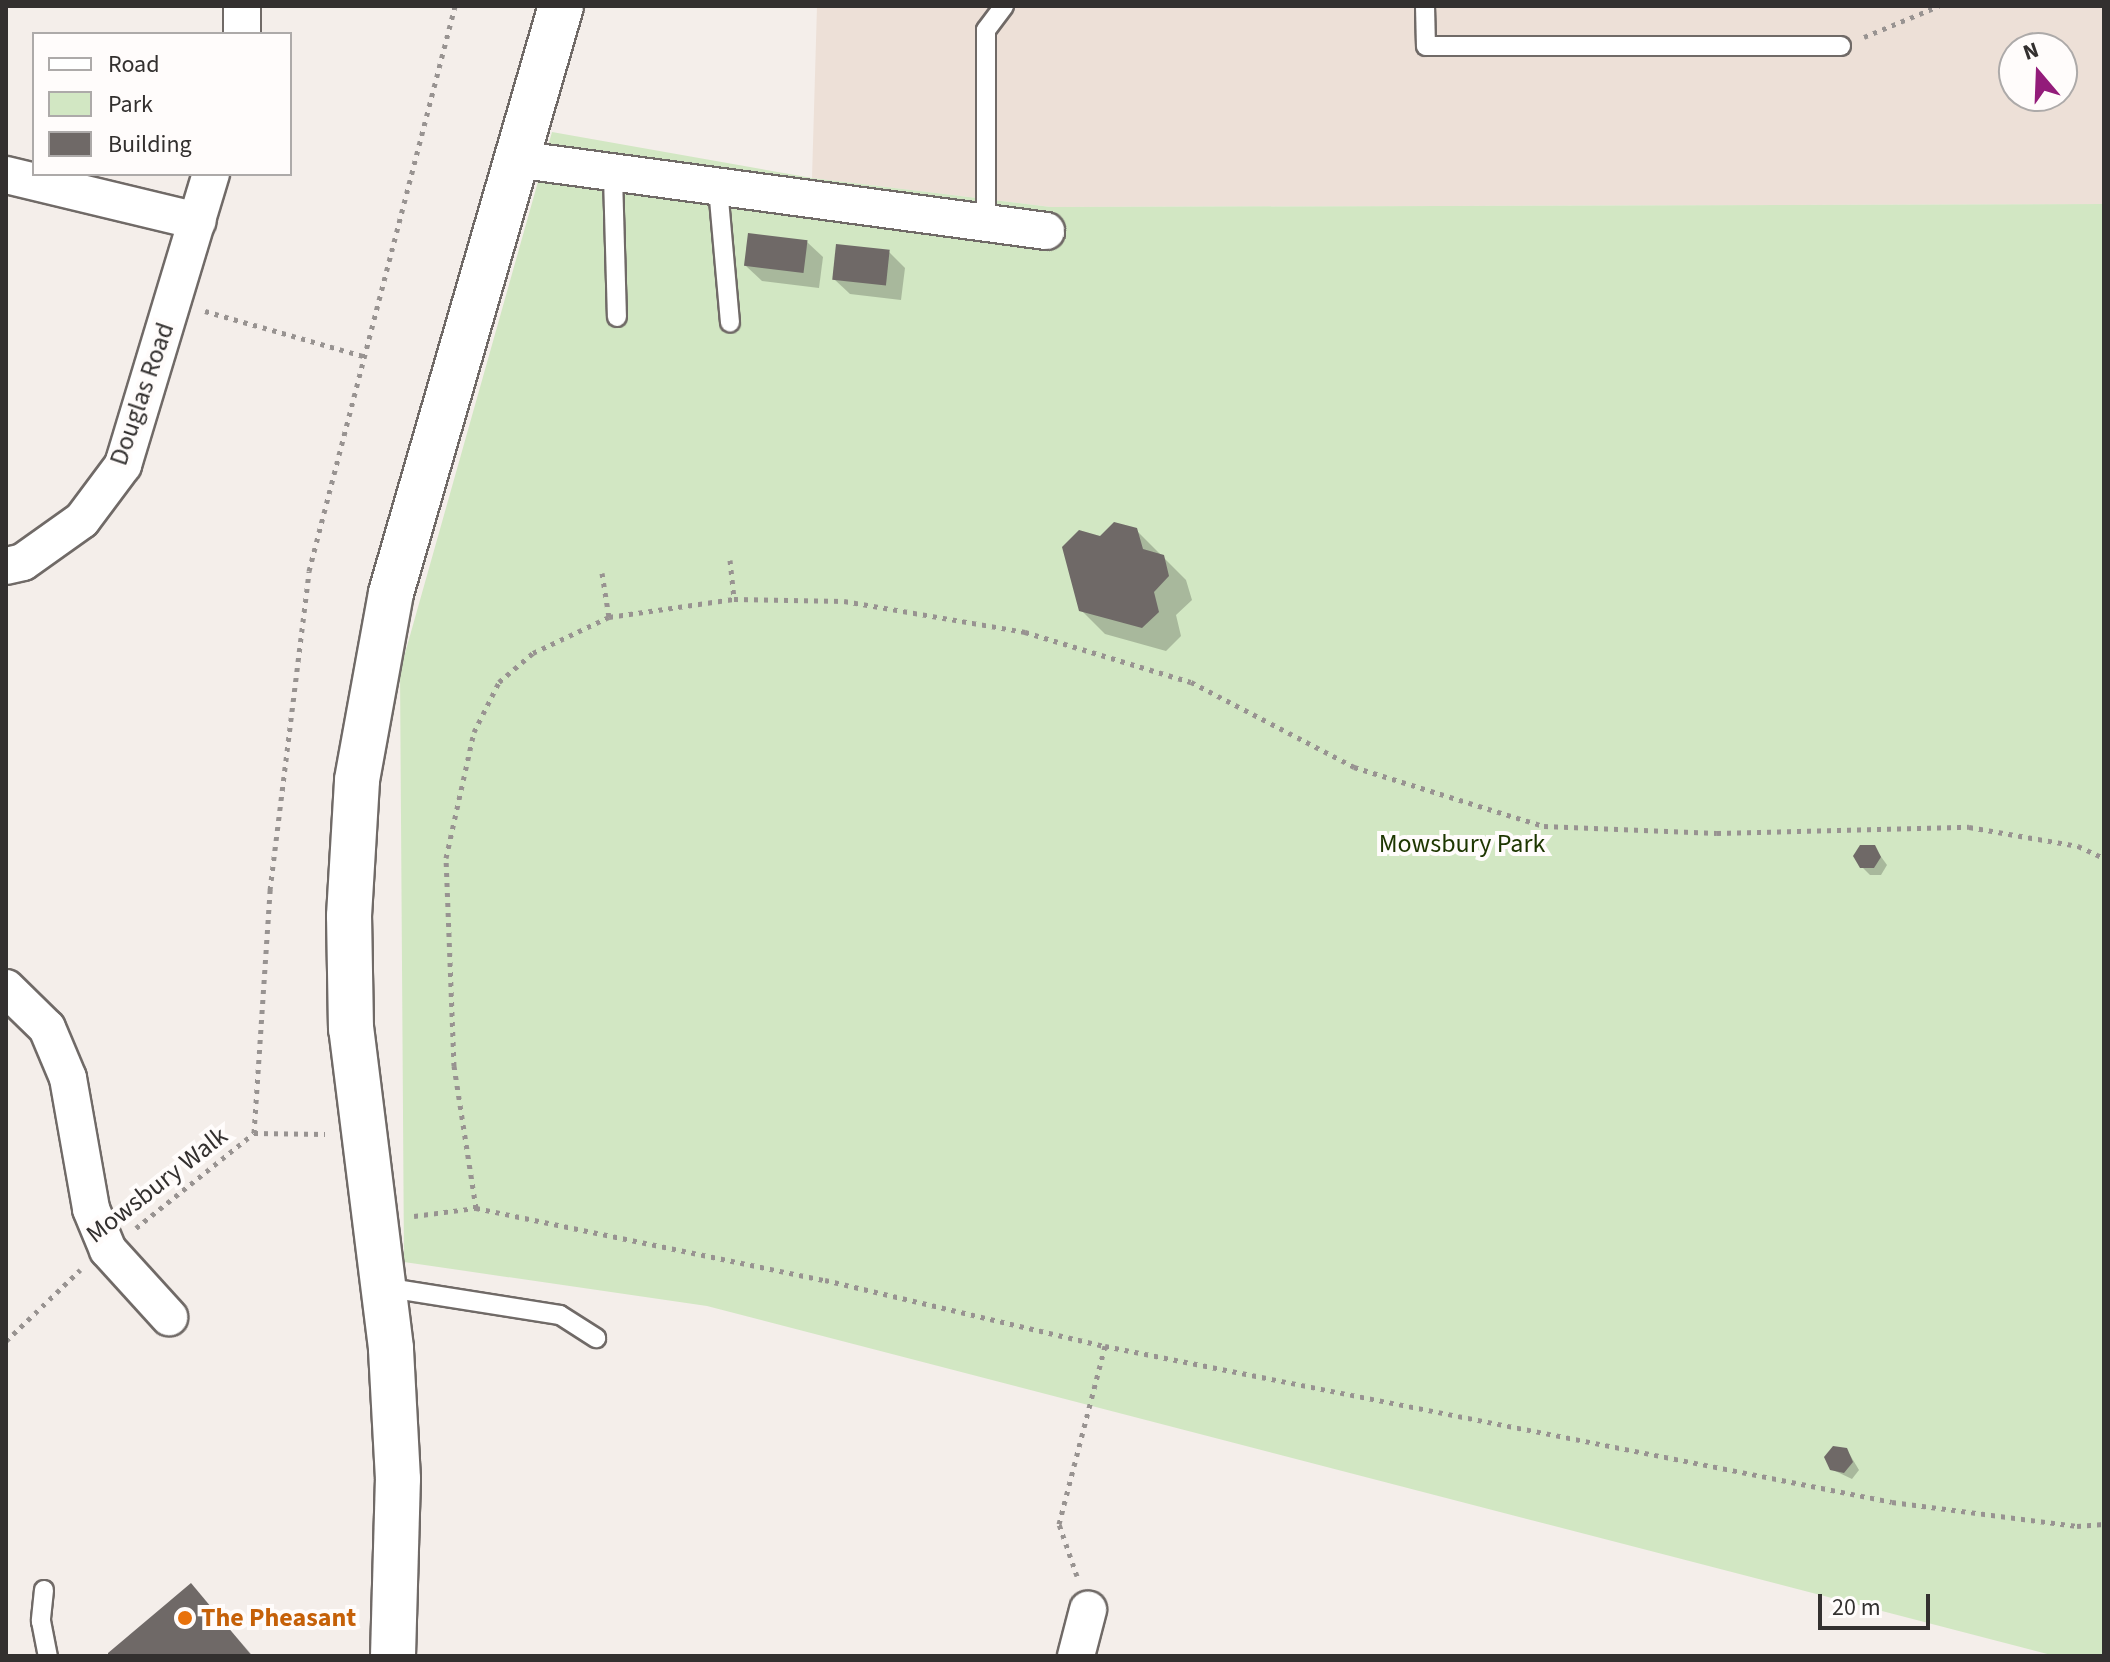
<!DOCTYPE html>
<html>
<head>
<meta charset="utf-8">
<style>
	body { margin:0 }
	#map { position:relative; width:2110px; height:1662px; overflow:hidden; background:#f4eeea; font-family:"Source Sans 3",sans-serif }
	div>[style] { position:absolute }
	.built>* { inset:0; background:#ede0d7 }
	.green>* { inset:0; background:#d2e7c3 }
	.shadow>* { inset:0; background:#0003 }
	.building>* { inset:0; background:#6f6967; transform-origin:0 0 }
	.path>* { height:5px; margin-top:-2.5px; transform-origin:0; background:repeating-linear-gradient(90deg,#989391 0 4px,transparent 0 10px) }
	.roads { filter:drop-shadow(2px 0 #706a67) drop-shadow(-2px 0 #706a67) drop-shadow(0 2px #706a67) drop-shadow(0 -2px #706a67) }
	.service>* { height:18px; margin:-9px; padding:0 9px; transform-origin:9px; border-radius:9px; background:#fff }
	.minor>* { height:36px; margin:-18px; padding:0 18px; transform-origin:18px; border-radius:18px; background:#fff }
	.secondary>* { height:44px; margin:-22px; padding:0 22px; transform-origin:22px; border-radius:22px; background:#fff }
	.dots>* { width:22px; height:22px; translate:-50% -50%; box-sizing:border-box; border:4px solid #fffcfb; border-radius:50% }
	span { translate:-50% -50%; white-space:nowrap; text-align:center; line-height:1.15; -webkit-text-stroke:8px #fffcfb; paint-order:stroke }
	.street-label { font-size:26px; color:#33302f }
	.park-label { font-size:26px; color:#1d3600 }
	.food-label { font-size:26px; color:#c56008; font-weight:700 }
	.left { translate:0 -50%; text-align:left }
	.frame { position:absolute; inset:0; border:8px solid #33302f; pointer-events:none }
	.legend { position:absolute; left:32px; top:32px; width:260px; height:144px; box-sizing:border-box; background:#fffcfb; border:2px solid #adaaa9; margin:0; padding:10px 14px; list-style:none; font-size:24px; color:#33302f }
	.legend li { display:flex; align-items:center; gap:16px; height:40px }
	.legend b { width:40px; border:2px solid #adaaa9 }
	.north { position:absolute; left:1998px; top:32px; width:80px; height:80px; box-sizing:border-box; background:#fffcfb; border:2px solid #adaaa9; border-radius:50%; rotate:341deg; font-size:22px; font-weight:700; line-height:32px; text-align:center; color:#33302f }
	.north::after { content:''; display:block; margin:auto; width:28px; height:36px; background:#931c7a; clip-path:polygon(50% 0,100% 100%,50% 72%,0 100%) }
	.scale { position:absolute; left:1818px; top:1594px; width:112px; height:36px; box-sizing:border-box; border:4px solid #33302f; border-top:0; padding-left:10px; font-size:24px; line-height:28px; white-space:nowrap; color:#33302f; -webkit-text-stroke:6px #fffcfb; paint-order:stroke }
</style>
</head>
<body>
<div id="map">
	<div class="built">
		<div style="clip-path:polygon(evenodd,817px 6px,2104px 6px,2104px 204px,1051px 207px,812px 178px,817px 6px,2014px 48px,2062px 48px,2062px 96px,2014px 96px,2014px 48px)"></div>
	</div>
	<div class="green">
		<div style="clip-path:polygon(552px 132px,812px 178px,1051px 207px,2104px 204px,2104px 1656px,2055px 1656px,707px 1306px,404px 1262px,400px 671px)"></div>
	</div>
	<div class="shadow">
		<div style="clip-path:polygon(807px 242px,823px 257px,819px 288px,762px 281px,746px 266px)"></div>
		<div style="clip-path:polygon(889px 252px,905px 268px,901px 300px,850px 294px,834px 279px)"></div>
		<div style="clip-path:polygon(1136px 530px,1186px 580px,1192px 600px,1176px 615px,1181px 636px,1166px 651px,1105px 634px,1081px 610px,1101px 538px)"></div>
		<div style="clip-path:polygon(1874px 847px,1887px 865px,1881px 875px,1870px 875px,1862px 867px)"></div>
		<div style="clip-path:polygon(1847px 1450px,1859px 1470px,1852px 1479px,1831px 1469px)"></div>
		<div style="clip-path:polygon(191px 1586px,253px 1656px,110px 1656px)"></div>
	</div>
	<div class="building">
		<div style="left:748px;top:233px;width:60px;height:33px;rotate:7deg"></div>
		<div style="left:836px;top:244px;width:54px;height:36px;rotate:6deg"></div>
		<div style="clip-path:polygon(1114px 522px,1137px 528px,1143px 549px,1164px 555px,1169px 576px,1154px 592px,1159px 612px,1142px 628px,1079px 611px,1062px 547px,1079px 530px,1100px 536px)"></div>
		<div style="clip-path:polygon(1860px 845px,1875px 845px,1881px 857px,1874px 868px,1860px 868px,1853px 856px)"></div>
		<div style="clip-path:polygon(1833px 1446px,1847px 1448px,1853px 1462px,1844px 1473px,1830px 1470px,1824px 1457px)"></div>
		<div style="clip-path:polygon(191px 1583px,252px 1656px,108px 1656px,108px 1653px)"></div>
	</div>
	<div class="path">
		<div style="left:1864px;top:37px;width:81px;rotate:-22.5deg"></div>
		<div style="left:205px;top:311px;width:164px;rotate:15.9deg"></div>
		<div style="left:730px;top:560px;width:39px;rotate:84deg"></div>
		<div style="left:602px;top:573px;width:45px;rotate:81deg"></div>
		<div style="left:254px;top:1133px;width:244px;rotate:-86.2deg"></div>
		<div style="left:270px;top:890px;width:321px;rotate:-83deg"></div>
		<div style="left:309px;top:571px;width:584px;rotate:-75.51deg"></div>
		<div style="left:476px;top:1208px;width:144px;rotate:-98.8deg"></div>
		<div style="left:454px;top:1066px;width:208px;rotate:-92.2deg"></div>
		<div style="left:446px;top:858px;width:129px;rotate:-77.5deg"></div>
		<div style="left:474px;top:732px;width:56px;rotate:-63.4deg"></div>
		<div style="left:499px;top:682px;width:45px;rotate:-40.5deg"></div>
		<div style="left:533px;top:653px;width:84px;rotate:-25.3deg"></div>
		<div style="left:609px;top:617px;width:126px;rotate:-8.2deg"></div>
		<div style="left:734px;top:599px;width:110px;rotate:1deg"></div>
		<div style="left:844px;top:601px;width:184px;rotate:9.7deg"></div>
		<div style="left:1025px;top:632px;width:173px;rotate:16.8deg"></div>
		<div style="left:1191px;top:682px;width:184px;rotate:27.5deg"></div>
		<div style="left:1354px;top:767px;width:199px;rotate:17.3deg"></div>
		<div style="left:1544px;top:826px;width:173px;rotate:2.3deg"></div>
		<div style="left:1717px;top:833px;width:252px;rotate:-1.4deg"></div>
		<div style="left:1969px;top:827px;width:111px;rotate:9.9deg"></div>
		<div style="left:2078px;top:846px;width:29px;rotate:25deg"></div>
		<div style="left:414px;top:1216px;width:63px;rotate:-7.4deg"></div>
		<div style="left:476px;top:1208px;width:356px;rotate:11.7deg"></div>
		<div style="left:825px;top:1280px;width:288px;rotate:13.3deg"></div>
		<div style="left:1105px;top:1346px;width:802px;rotate:11.21deg"></div>
		<div style="left:1892px;top:1502px;width:187px;rotate:7.4deg"></div>
		<div style="left:2077px;top:1526px;width:27px;rotate:-4deg"></div>
		<div style="left:136px;top:1228px;width:151px;rotate:-38.8deg"></div>
		<div style="left:254px;top:1133px;width:71px;rotate:0.8deg"></div>
		<div style="left:6px;top:1341px;width:103px;rotate:-43.8deg"></div>
		<div style="left:1077px;top:1576px;width:55px;rotate:-109.1deg"></div>
		<div style="left:1059px;top:1524px;width:184px;rotate:-75.5deg"></div>
	</div>
	<div class="roads">
		<div class="service">
			<div style="left:1425px;top:6px;width:40px;rotate:88.6deg"></div>
			<div style="left:1426px;top:46px;width:415px"></div>
			<div style="left:613px;top:176px;width:141px;rotate:88.4deg"></div>
			<div style="left:718px;top:188px;width:135px;rotate:84.9deg"></div>
			<div style="left:986px;top:223px;width:193px;rotate:-90deg"></div>
			<div style="left:986px;top:30px;width:30px;rotate:-53deg"></div>
			<div style="left:383px;top:1287px;width:179px;rotate:9deg"></div>
			<div style="left:560px;top:1315px;width:43px;rotate:32.6deg"></div>
			<div style="left:44px;top:1590px;width:31px;rotate:96deg"></div>
			<div style="left:41px;top:1621px;width:36px;rotate:79deg"></div>
		</div>
		<div class="minor">
			<div style="left:242px;top:6px;width:28px;rotate:90deg"></div>
			<div style="left:515px;top:159px;width:536px;rotate:7.72deg"></div>
			<div style="left:6px;top:175px;width:197px;rotate:13.5deg"></div>
			<div style="left:6px;top:566px;width:17px;rotate:-13deg"></div>
			<div style="left:23px;top:562px;width:72px;rotate:-35.4deg"></div>
			<div style="left:82px;top:520px;width:69px;rotate:-53.3deg"></div>
			<div style="left:123px;top:465px;width:304px;rotate:-73.2deg"></div>
			<div style="left:6px;top:988px;width:57px;rotate:44.3deg"></div>
			<div style="left:47px;top:1028px;width:54px;rotate:67.2deg"></div>
			<div style="left:68px;top:1078px;width:133px;rotate:80deg"></div>
			<div style="left:91px;top:1209px;width:44px;rotate:67.5deg"></div>
			<div style="left:108px;top:1250px;width:91px;rotate:47.7deg"></div>
			<div style="left:1076px;top:1656px;width:48px;rotate:-75.4deg"></div>
		</div>
		<div class="secondary">
			<div style="left:393px;top:1656px;width:177px;rotate:-88.4deg"></div>
			<div style="left:398px;top:1479px;width:131px;rotate:-93.1deg"></div>
			<div style="left:391px;top:1348px;width:321px;rotate:-97.1deg"></div>
			<div style="left:351px;top:1029px;width:113px;rotate:-91deg"></div>
			<div style="left:349px;top:916px;width:136px;rotate:-86.6deg"></div>
			<div style="left:357px;top:780px;width:190px;rotate:-79.7deg"></div>
			<div style="left:391px;top:593px;width:611px;rotate:-73.85deg"></div>
		</div>
	</div>
	<div class="dots">
		<div style="left:185px;top:1618px;background:#e8710a"></div>
	</div>
	<div class="street-label">
		<span style="left:142px;top:394px;rotate:-71deg">Douglas Road</span>
		<span style="left:157px;top:1185px;rotate:-38deg">Mowsbury Walk</span>
	</div>
	<div class="park-label">
		<span style="left:1462px;top:844px">Mowsbury Park</span>
	</div>
	<div class="food-label">
		<span class="left" style="left:201px;top:1618px">The Pheasant</span>
	</div>
	<div class="frame"></div>
	<ul class="legend">
	<li><b style="height:10px;background:#fff"></b>Road</li>
	<li><b style="height:22px;background:#d2e7c3"></b>Park</li>
	<li><b style="height:22px;background:#6f6967"></b>Building</li>
	</ul>
	<div class="north">N</div>
	<div class="scale">20 m</div>
</div>
</body>
</html>
